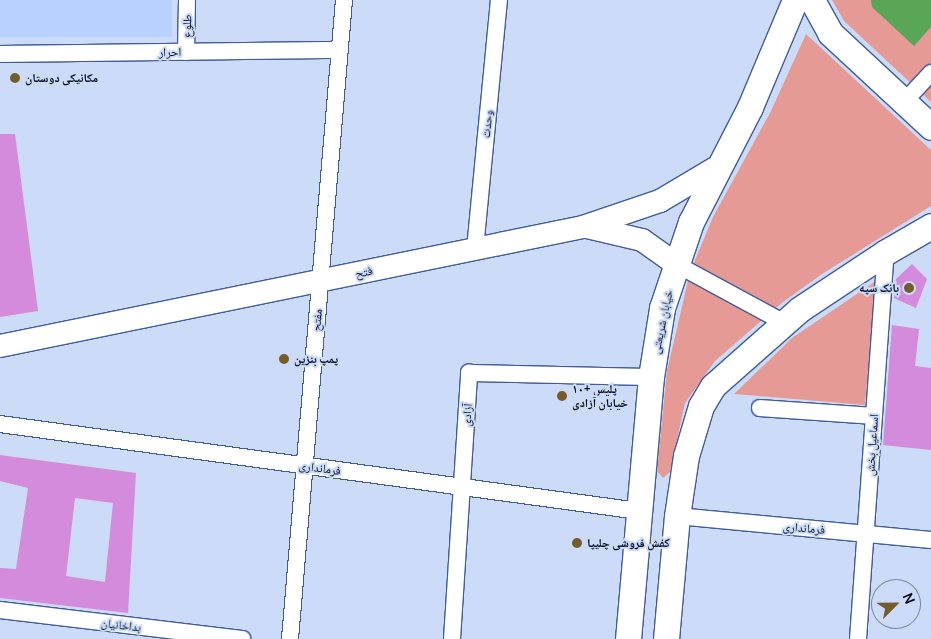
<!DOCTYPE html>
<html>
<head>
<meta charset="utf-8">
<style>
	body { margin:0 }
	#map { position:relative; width:931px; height:639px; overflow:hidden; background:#ccdbf7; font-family:Manrope,"Noto Naskh Arabic",sans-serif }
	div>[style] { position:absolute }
	.built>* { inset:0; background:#b9d1fe; transform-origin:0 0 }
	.green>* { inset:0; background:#e69a96 }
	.water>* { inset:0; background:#58a656 }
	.building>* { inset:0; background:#d48bdc }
	.roads { filter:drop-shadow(1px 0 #405d9a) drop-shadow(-1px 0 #405d9a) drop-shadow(0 1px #405d9a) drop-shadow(0 -1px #405d9a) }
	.street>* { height:16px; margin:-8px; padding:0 8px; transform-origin:8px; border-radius:8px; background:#fff }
	.secondary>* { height:22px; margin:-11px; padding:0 11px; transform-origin:11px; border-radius:11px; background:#fff }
	.primary>* { height:25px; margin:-12.5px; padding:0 12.5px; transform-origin:12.5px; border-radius:12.5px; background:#fff }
	.dots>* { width:14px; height:14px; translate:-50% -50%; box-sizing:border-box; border:2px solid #ccdbf7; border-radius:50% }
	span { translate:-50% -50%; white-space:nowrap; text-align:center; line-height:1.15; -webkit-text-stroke:4px #ccdbf7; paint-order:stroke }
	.street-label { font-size:12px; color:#030c23 }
	.poi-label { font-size:12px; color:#030c23; font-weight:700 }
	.left { translate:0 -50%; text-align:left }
	.right { translate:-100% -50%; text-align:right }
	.north { position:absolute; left:871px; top:579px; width:50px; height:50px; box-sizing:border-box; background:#ccdbf7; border:1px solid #7c88a2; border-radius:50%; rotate:67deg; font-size:14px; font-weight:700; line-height:20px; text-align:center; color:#030c23 }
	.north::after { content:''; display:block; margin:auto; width:18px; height:22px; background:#745c2c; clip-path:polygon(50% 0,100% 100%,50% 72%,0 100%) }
</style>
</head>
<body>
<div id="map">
	<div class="built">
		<div style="left:0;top:0;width:172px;height:37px"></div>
	</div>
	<div class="green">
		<div style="clip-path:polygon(832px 0,931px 0,931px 102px,844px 21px)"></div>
		<div style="clip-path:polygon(806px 34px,931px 150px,931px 206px,822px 274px,783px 302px,715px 361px,685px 403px,670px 472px,663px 478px,657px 471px,667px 371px,690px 272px,713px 217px,771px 111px)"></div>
		<div style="clip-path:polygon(876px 281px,865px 405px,734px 394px,792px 338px)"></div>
	</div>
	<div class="water">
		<div style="clip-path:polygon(871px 0,931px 0,931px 27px,914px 46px,872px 7px)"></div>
	</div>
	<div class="building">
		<div style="clip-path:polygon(0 134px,15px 134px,38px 311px,0 317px)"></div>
		<div style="clip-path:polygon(912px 264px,927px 279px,916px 308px,894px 298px,896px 279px)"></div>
		<div style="clip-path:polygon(892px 325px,919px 329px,915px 366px,931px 368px,931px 450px,883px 445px)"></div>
		<div style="clip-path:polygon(evenodd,0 455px,136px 473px,128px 613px,0 598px,0 568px,16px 569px,28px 488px,0 481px,0 455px,75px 498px,113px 503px,105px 582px,66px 576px,75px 498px)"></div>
	</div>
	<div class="roads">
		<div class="street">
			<div style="left:186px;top:52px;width:52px;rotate:-88.9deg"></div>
			<div style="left:0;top:54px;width:340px;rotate:-0.7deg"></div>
			<div style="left:903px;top:103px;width:41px;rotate:-47deg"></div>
			<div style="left:475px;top:249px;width:250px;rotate:-84.5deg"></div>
			<div style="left:676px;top:264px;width:122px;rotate:28.5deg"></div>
			<div style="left:760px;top:408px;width:114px;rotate:4deg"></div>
			<div style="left:0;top:424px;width:645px;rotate:7.75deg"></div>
			<div style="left:677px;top:516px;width:255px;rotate:5.4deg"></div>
			<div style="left:0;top:610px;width:244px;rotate:6.8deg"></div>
			<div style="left:290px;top:639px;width:641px;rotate:-85.17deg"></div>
			<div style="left:452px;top:639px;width:267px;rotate:-86.3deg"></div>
			<div style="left:469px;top:373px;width:182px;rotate:1.3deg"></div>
			<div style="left:858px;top:639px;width:388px;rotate:-85.9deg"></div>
		</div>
		<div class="secondary">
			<div style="left:587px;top:227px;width:57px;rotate:13.3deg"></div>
			<div style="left:642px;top:240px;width:42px;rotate:35.2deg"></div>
			<div style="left:0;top:346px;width:595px;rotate:-11.54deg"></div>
			<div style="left:583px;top:227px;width:81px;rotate:-18.7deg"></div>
			<div style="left:660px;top:201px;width:66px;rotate:-30.8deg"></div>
		</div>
		<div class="primary">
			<div style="left:812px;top:0;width:38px;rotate:61deg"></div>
			<div style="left:830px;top:33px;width:138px;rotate:42.9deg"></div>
			<div style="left:628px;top:639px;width:263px;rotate:-85deg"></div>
			<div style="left:651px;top:377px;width:70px;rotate:-80.9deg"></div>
			<div style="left:662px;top:308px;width:91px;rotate:-71.4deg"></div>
			<div style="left:691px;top:222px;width:129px;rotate:-62.8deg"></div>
			<div style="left:750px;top:107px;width:116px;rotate:-67.2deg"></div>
			<div style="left:666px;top:639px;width:123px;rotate:-84.9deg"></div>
			<div style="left:677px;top:516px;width:61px;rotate:-81.5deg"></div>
			<div style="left:686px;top:456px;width:52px;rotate:-73.3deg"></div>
			<div style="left:701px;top:406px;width:23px;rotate:-59deg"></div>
			<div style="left:713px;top:386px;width:116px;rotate:-41.5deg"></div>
			<div style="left:800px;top:309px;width:103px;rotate:-33.5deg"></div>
			<div style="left:886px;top:252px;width:52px;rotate:-30deg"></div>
		</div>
	</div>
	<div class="dots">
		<div style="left:15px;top:78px;background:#745c2c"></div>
		<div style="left:909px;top:288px;background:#745c2c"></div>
		<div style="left:284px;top:359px;background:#745c2c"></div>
		<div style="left:562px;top:396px;background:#745c2c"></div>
		<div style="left:577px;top:543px;background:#745c2c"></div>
	</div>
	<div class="street-label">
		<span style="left:187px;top:26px;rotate:-89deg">طلوع</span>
		<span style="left:170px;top:52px;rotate:-1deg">احرار</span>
		<span style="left:487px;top:124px;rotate:-84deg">وحدت</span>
		<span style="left:364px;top:272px;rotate:-12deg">فتح</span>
		<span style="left:317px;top:320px;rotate:-85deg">مفتح</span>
		<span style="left:662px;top:322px;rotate:-78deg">خیابان شریعتی</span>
		<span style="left:467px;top:415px;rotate:-86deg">آزادی</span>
		<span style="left:872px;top:445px;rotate:-86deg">اسماعیل بخش</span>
		<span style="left:320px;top:468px;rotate:8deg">فرمانداری</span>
		<span style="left:804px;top:528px;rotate:5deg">فرمانداری</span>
		<span style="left:121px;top:625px;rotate:7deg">بداخانیان</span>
	</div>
	<div class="poi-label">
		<span class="left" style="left:25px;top:78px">مکانیکی دوستان</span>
		<span class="right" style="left:899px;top:288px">بانک سپه</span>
		<span class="left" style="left:294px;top:359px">پمپ بنزین</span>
		<span class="left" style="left:572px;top:396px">پلیس +۱۰<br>خیابان آزادی</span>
		<span class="left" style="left:587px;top:543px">کفش فروشی چلیپا</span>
	</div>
	<div class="north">N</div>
</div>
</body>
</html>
